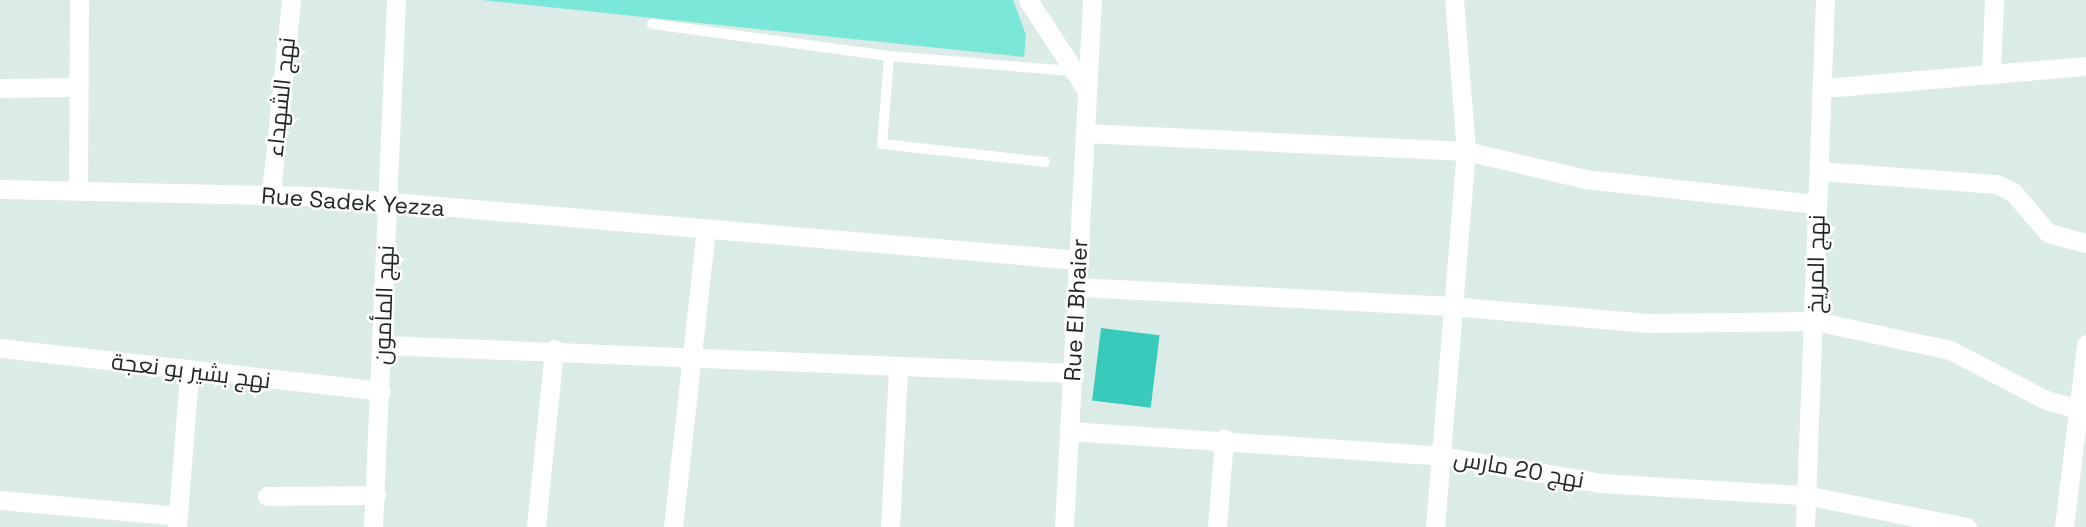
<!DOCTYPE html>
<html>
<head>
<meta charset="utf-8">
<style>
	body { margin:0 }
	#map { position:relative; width:2086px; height:527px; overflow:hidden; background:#daebe8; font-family:"Space Grotesk",Cairo,sans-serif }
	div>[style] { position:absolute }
	.green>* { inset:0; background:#7ae7d9 }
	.building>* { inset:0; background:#38cabb; transform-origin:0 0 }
	.service>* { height:10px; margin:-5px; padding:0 5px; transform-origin:5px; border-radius:5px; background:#fff }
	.minor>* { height:19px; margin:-9.5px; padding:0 9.5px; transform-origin:9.5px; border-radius:9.5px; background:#fff }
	span { translate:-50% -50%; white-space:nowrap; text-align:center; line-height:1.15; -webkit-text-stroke:5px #fff; paint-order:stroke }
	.street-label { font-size:23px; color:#1f2625 }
</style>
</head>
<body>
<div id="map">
	<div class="green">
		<div style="clip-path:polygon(482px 0,1013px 0,1026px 35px,1024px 57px)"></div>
	</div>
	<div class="building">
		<div style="left:1101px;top:328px;width:59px;height:73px;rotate:7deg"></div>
	</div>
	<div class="service">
		<div style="left:652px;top:24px;width:239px;rotate:7.7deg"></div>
		<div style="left:889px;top:56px;width:184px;rotate:4.7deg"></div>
		<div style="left:889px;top:56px;width:88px;rotate:94.5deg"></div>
		<div style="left:882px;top:144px;width:164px;rotate:6.3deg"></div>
	</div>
	<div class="minor">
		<div style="left:1028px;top:0;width:106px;rotate:56.9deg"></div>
		<div style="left:1991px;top:74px;width:74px;rotate:-87.7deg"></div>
		<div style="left:0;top:88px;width:75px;rotate:-0.8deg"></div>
		<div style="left:1824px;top:88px;width:263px;rotate:-4.8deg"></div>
		<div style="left:1085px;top:133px;width:381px;rotate:2.7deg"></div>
		<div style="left:1466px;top:151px;width:122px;rotate:13.2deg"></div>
		<div style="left:1585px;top:179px;width:233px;rotate:6.2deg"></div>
		<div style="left:1819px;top:171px;width:178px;rotate:4.2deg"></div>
		<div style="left:1997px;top:184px;width:18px;rotate:27deg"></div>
		<div style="left:2013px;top:192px;width:54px;rotate:49.5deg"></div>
		<div style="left:2048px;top:233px;width:39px;rotate:15deg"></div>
		<div style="left:0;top:189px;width:320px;rotate:1.3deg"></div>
		<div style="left:320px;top:196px;width:762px;rotate:4.82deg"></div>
		<div style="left:78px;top:190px;width:190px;rotate:-89.7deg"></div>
		<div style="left:271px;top:194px;width:195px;rotate:-84.1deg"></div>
		<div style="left:1078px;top:287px;width:374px;rotate:2.9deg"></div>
		<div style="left:1452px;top:306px;width:196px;rotate:5deg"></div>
		<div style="left:1647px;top:323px;width:168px;rotate:-0.7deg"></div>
		<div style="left:1815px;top:321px;width:138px;rotate:12.1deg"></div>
		<div style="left:1950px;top:350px;width:108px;rotate:27.5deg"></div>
		<div style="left:2046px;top:400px;width:41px;rotate:15.4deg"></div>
		<div style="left:383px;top:345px;width:692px;rotate:2.32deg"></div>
		<div style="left:0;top:348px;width:383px;rotate:6.4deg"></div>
		<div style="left:1069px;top:431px;width:374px;rotate:3.8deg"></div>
		<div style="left:1442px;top:456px;width:160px;rotate:9.7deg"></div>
		<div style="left:1600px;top:483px;width:205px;rotate:3.4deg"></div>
		<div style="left:1805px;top:495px;width:165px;rotate:11.2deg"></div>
		<div style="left:267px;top:496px;width:109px;rotate:-0.5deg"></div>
		<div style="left:0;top:500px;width:179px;rotate:5.1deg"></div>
		<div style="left:177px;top:527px;width:154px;rotate:-85.5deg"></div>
		<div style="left:373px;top:527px;width:528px;rotate:-87.5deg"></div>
		<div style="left:536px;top:527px;width:179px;rotate:-84.2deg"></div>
		<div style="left:673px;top:527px;width:299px;rotate:-83.7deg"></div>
		<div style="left:890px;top:527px;width:160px;rotate:-87.1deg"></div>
		<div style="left:1064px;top:527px;width:528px;rotate:-86.96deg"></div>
		<div style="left:1217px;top:527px;width:89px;rotate:-85.5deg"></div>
		<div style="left:1435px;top:527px;width:377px;rotate:-85.3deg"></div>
		<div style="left:1466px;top:151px;width:151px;rotate:-94.5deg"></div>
		<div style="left:1805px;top:527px;width:527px;rotate:-87.83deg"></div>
		<div style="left:2064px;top:527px;width:184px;rotate:-83.1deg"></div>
	</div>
	<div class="street-label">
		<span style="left:281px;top:97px;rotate:-84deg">نهج الشهداء</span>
		<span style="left:353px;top:202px;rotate:4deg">Rue Sadek Yezza</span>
		<span style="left:1816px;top:264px;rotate:-89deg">نهج المريخ</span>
		<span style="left:384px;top:305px;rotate:-88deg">نهج المأمون</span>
		<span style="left:1076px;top:310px;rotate:-87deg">Rue El Bhaier</span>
		<span style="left:191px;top:371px;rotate:7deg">نهج بشير بو نعجة</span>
		<span style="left:1519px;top:469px;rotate:10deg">نهج 20 مارس</span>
	</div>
</div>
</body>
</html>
